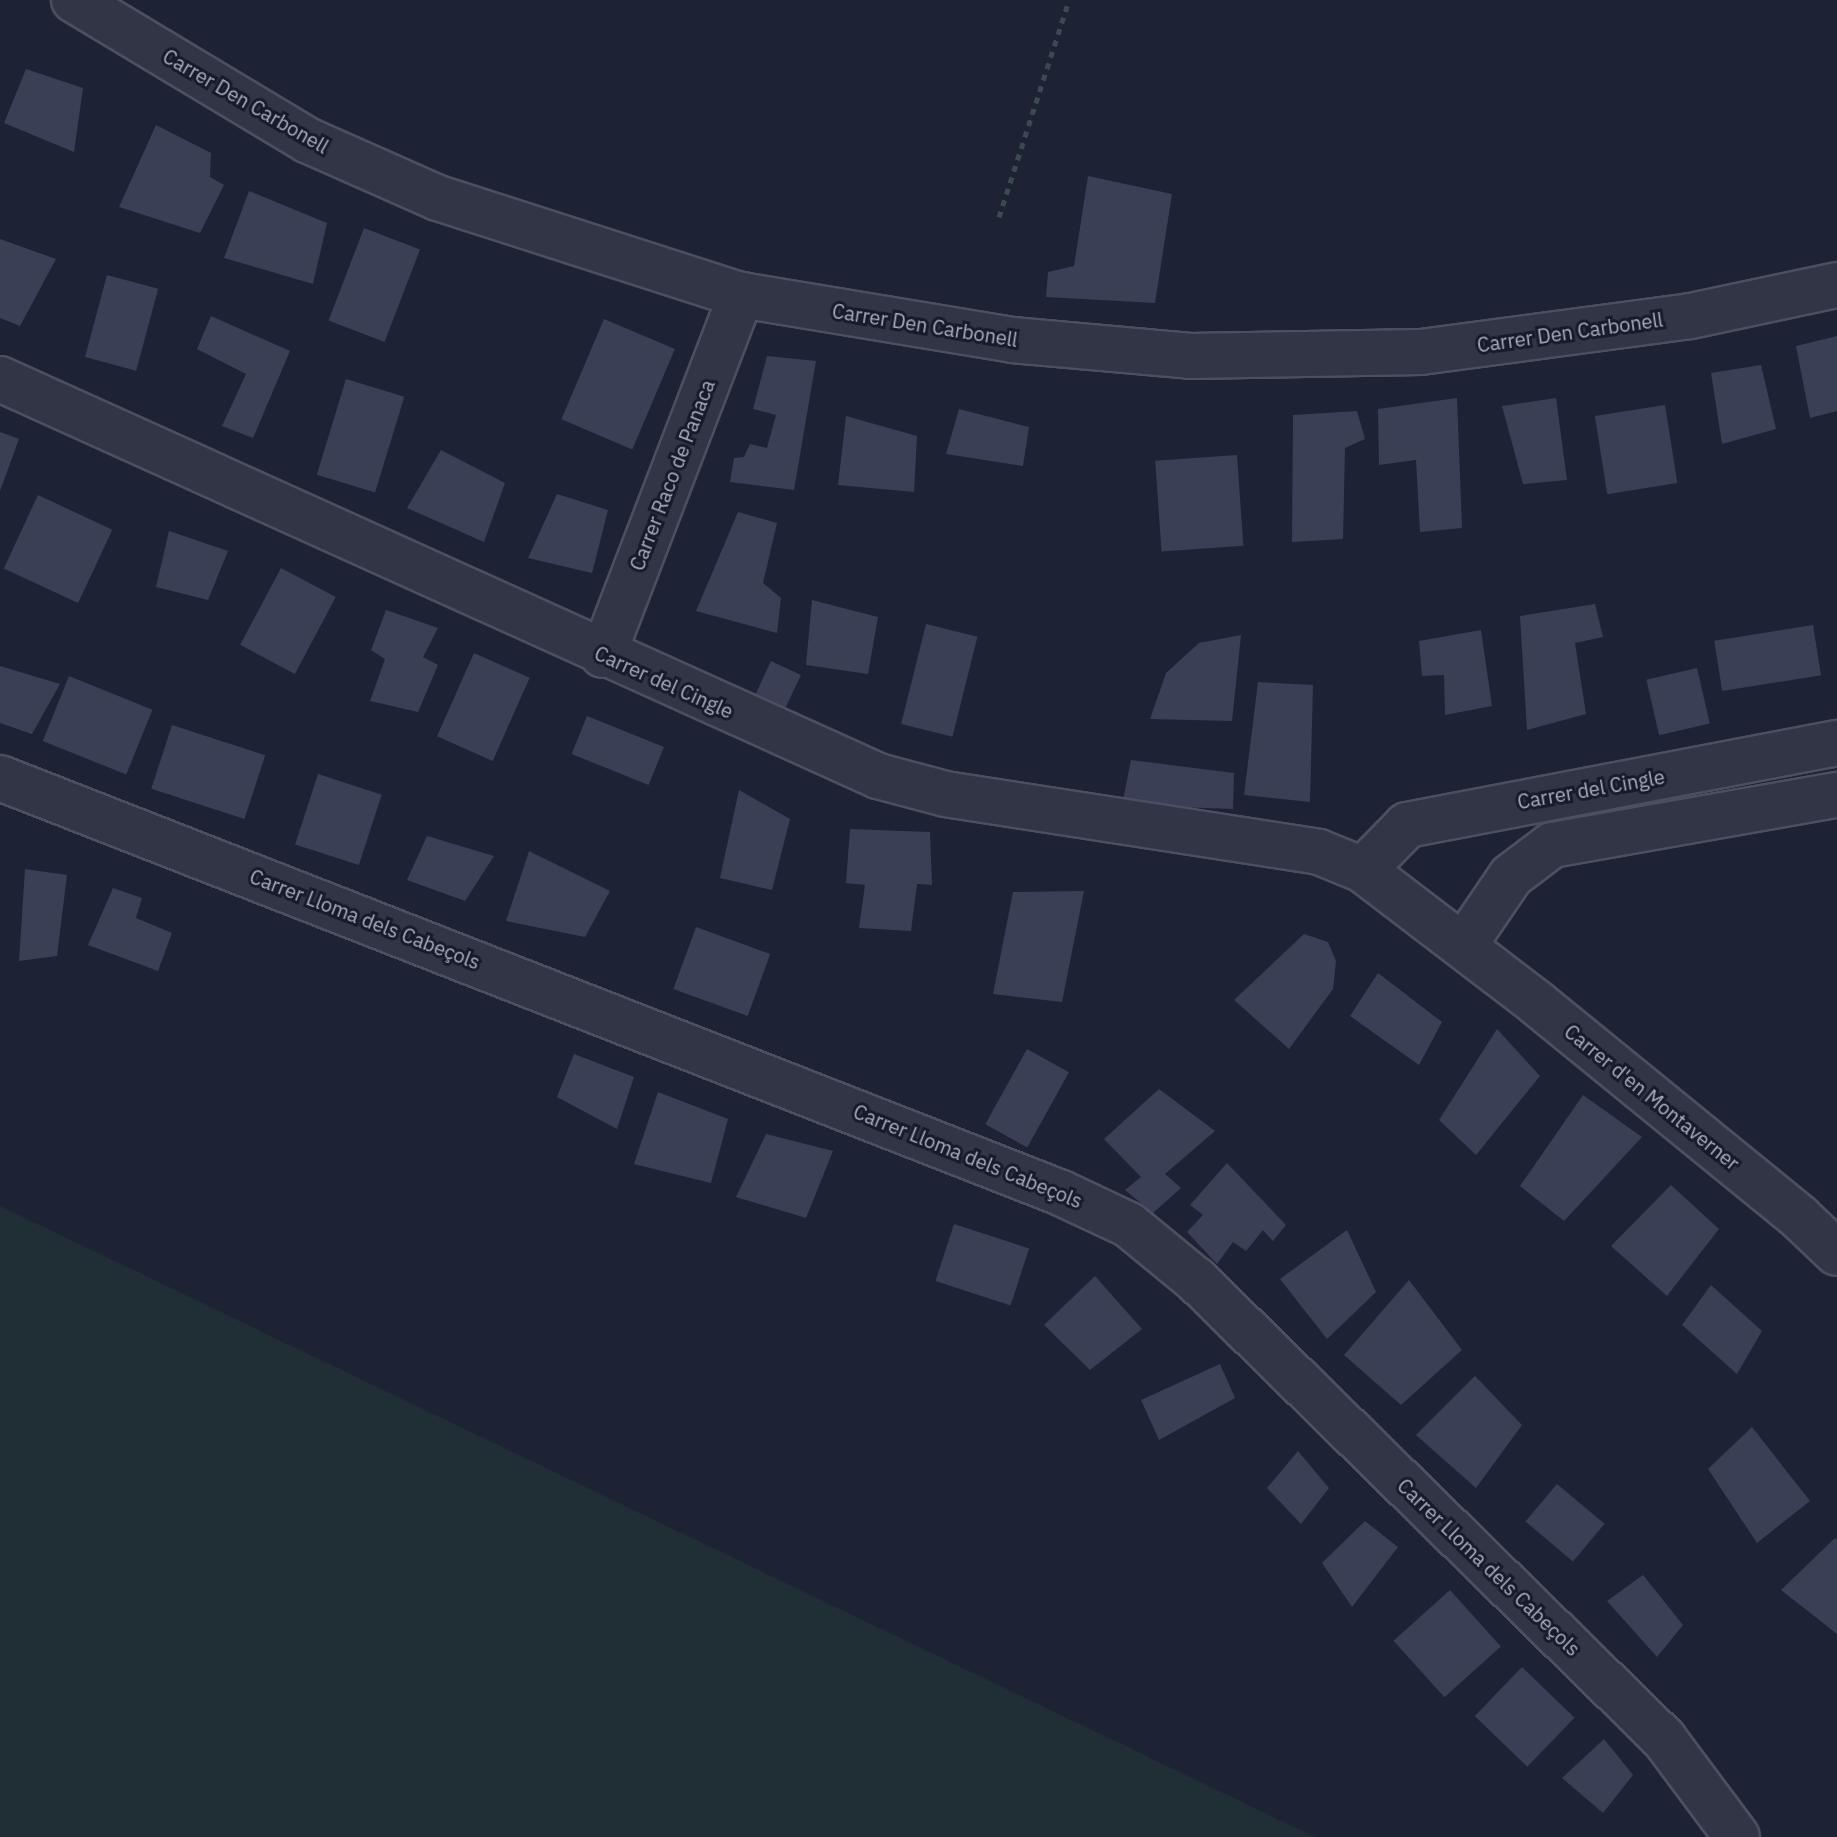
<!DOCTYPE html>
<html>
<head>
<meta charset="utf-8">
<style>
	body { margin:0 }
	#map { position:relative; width:1837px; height:1837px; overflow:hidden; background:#1e2235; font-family:"IBM Plex Sans",sans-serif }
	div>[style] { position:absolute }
	.green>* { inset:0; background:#202e36 }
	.building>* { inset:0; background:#3a3f56; transform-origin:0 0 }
	.path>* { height:5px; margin-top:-2.5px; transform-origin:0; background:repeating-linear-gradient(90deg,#3b4950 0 6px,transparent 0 12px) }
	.roads { filter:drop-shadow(2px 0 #4c4f61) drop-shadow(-2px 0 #4c4f61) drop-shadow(0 2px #4c4f61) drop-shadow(0 -2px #4c4f61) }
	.minor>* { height:44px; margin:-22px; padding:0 22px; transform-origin:22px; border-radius:22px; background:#323545 }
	span { translate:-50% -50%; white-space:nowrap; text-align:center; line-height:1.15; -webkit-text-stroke:6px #171a29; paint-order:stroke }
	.street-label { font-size:20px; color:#abaec3 }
</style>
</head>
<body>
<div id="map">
	<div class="green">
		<div style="clip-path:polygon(0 1206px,1315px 1837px,0 1837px)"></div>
	</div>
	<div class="building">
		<div style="clip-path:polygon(26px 69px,83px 88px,74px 152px,4px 123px)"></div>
		<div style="clip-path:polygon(156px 125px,211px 153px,210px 177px,224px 185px,200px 233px,119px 207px)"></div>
		<div style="clip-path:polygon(1088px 176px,1172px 194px,1155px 303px,1046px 297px,1048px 272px,1074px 266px)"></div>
		<div style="clip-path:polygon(249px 191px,327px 223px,313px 284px,224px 258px)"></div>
		<div style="left:364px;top:228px;width:60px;height:99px;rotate:21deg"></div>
		<div style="clip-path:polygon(0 239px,56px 259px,20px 326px,0 318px)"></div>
		<div style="left:107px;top:275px;width:53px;height:85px;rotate:15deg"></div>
		<div style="clip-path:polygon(211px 316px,290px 351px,253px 438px,222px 426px,246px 374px,197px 349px)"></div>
		<div style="left:604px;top:319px;width:77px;height:109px;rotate:23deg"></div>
		<div style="clip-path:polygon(1837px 336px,1837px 411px,1810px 418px,1796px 346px)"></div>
		<div style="clip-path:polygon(767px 356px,816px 361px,794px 490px,730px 482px,734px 458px,744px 457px,750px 444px,767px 448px,776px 415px,753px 409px)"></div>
		<div style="clip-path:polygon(1761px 365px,1776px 429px,1722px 444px,1711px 373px)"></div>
		<div style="left:346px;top:379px;width:61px;height:100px;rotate:17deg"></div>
		<div style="clip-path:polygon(1457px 398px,1462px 528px,1420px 532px,1416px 460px,1379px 465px,1378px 409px)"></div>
		<div style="clip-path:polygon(1556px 398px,1567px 480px,1523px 484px,1502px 406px)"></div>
		<div style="left:1665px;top:405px;width:79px;height:71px;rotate:81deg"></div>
		<div style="clip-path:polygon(959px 409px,1029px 427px,1023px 466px,946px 454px)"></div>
		<div style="clip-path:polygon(1357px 411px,1365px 439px,1345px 448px,1343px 539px,1292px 542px,1293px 415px)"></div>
		<div style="clip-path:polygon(846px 416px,917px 436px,914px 492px,838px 485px)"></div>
		<div style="clip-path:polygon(0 432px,19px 439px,0 491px)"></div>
		<div style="clip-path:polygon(441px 450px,505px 483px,484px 542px,407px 508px)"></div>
		<div style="left:1237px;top:455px;width:91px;height:82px;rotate:86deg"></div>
		<div style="clip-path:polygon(557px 494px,608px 510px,592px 573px,528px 558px)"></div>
		<div style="left:38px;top:495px;width:82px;height:81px;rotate:25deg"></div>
		<div style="clip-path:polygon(738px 512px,777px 523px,763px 583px,781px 598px,777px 633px,696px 611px)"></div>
		<div style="clip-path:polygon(169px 531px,228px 551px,208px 600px,156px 587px)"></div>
		<div style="left:281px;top:568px;width:62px;height:87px;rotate:28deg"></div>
		<div style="clip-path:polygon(812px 600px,878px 617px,868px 674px,806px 665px)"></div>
		<div style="clip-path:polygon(1595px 604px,1603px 637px,1575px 643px,1586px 714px,1527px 730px,1520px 616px)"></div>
		<div style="clip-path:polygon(386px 610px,438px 628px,423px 657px,438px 665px,418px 712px,370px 701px,385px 659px,371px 650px)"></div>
		<div style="left:926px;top:624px;width:53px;height:103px;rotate:14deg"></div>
		<div style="left:1813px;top:625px;width:51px;height:100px;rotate:81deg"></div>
		<div style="clip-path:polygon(1481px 630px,1492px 706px,1445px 715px,1444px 675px,1422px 676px,1419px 641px)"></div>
		<div style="clip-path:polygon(1241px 635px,1232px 721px,1150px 719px,1166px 673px,1199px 643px)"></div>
		<div style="left:474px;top:653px;width:61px;height:91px;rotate:24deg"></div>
		<div style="left:771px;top:661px;width:33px;height:36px;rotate:25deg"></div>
		<div style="clip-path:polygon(0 666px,60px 684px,32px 734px,0 723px)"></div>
		<div style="left:1697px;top:668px;width:57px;height:52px;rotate:77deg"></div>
		<div style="left:69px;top:676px;width:90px;height:70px;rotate:22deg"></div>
		<div style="clip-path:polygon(1258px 682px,1313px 685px,1310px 802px,1244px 795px)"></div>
		<div style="left:587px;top:716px;width:83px;height:41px;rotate:22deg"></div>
		<div style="left:172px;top:725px;width:98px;height:67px;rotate:18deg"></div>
		<div style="clip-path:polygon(1131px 760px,1234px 773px,1233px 809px,1122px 805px)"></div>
		<div style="left:318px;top:774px;width:67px;height:74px;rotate:18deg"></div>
		<div style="clip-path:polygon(739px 790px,790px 819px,772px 890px,720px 878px)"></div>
		<div style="clip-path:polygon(850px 829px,930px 832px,932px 885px,917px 884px,911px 931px,859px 928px,865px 885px,846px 883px)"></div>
		<div style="clip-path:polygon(427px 836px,494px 856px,465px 901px,407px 880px)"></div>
		<div style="clip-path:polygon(529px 851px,610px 891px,585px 937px,506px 921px)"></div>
		<div style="clip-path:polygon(25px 869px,67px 875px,57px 956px,19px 961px)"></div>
		<div style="clip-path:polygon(113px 888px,142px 898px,136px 918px,172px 933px,158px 971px,88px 945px)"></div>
		<div style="clip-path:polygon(1084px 891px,1062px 1002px,993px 994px,1013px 892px)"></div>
		<div style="left:696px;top:927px;width:79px;height:66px;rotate:20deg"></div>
		<div style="clip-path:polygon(1304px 934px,1328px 942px,1336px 961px,1333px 989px,1289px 1049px,1234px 1000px)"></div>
		<div style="clip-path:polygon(1378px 973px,1442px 1022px,1419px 1065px,1350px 1016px)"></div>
		<div style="clip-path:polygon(1497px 1029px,1540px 1076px,1476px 1155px,1439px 1120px)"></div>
		<div style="left:1027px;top:1049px;width:48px;height:86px;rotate:29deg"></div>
		<div style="clip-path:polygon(574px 1054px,634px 1077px,617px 1129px,557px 1097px)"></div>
		<div style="clip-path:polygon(1159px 1089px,1215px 1131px,1165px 1174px,1181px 1188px,1153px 1213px,1125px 1190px,1141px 1177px,1104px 1139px)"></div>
		<div style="clip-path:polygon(658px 1092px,728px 1119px,711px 1183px,634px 1164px)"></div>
		<div style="clip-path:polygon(1583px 1095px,1642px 1137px,1564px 1221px,1520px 1186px)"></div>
		<div style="clip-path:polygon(766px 1134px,833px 1151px,806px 1218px,736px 1197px)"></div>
		<div style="clip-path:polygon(1227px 1163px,1286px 1225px,1273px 1241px,1263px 1230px,1246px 1251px,1233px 1242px,1217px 1264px,1187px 1232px,1203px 1215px,1190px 1205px)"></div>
		<div style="clip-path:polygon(1671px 1185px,1719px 1229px,1667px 1296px,1611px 1246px)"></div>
		<div style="left:954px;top:1224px;width:79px;height:60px;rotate:18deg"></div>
		<div style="clip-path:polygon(1347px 1230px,1376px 1292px,1327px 1339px,1280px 1279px)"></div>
		<div style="clip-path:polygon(1095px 1276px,1142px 1329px,1090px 1370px,1044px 1325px)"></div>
		<div style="clip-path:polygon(1409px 1280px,1462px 1350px,1401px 1405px,1344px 1355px)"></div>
		<div style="clip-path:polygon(1711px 1285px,1762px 1331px,1737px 1374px,1682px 1325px)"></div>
		<div style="clip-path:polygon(1220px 1364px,1235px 1398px,1159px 1440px,1141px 1400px)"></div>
		<div style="clip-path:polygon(1475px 1376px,1522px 1425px,1476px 1488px,1416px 1435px)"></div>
		<div style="clip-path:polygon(1752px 1427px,1810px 1501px,1757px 1543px,1708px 1469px)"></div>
		<div style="clip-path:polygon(1298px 1451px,1329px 1488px,1301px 1524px,1267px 1488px)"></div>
		<div style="left:1557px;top:1484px;width:62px;height:49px;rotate:40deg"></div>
		<div style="clip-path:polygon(1365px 1521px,1398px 1547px,1352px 1607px,1322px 1563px)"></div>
		<div style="clip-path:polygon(1835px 1538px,1837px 1540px,1837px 1634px,1781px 1590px)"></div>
		<div style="clip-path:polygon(1643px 1575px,1683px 1625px,1657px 1657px,1607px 1601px)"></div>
		<div style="left:1450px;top:1590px;width:76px;height:76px;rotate:48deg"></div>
		<div style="left:1522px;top:1667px;width:73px;height:68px;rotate:44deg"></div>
		<div style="clip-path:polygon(1604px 1739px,1633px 1775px,1603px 1813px,1562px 1778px)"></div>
	</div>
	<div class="path">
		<div style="left:999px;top:217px;width:228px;rotate:-72.1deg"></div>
	</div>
	<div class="roads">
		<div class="minor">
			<div style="left:74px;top:0;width:272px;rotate:31deg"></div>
			<div style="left:307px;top:140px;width:143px;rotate:23.9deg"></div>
			<div style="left:438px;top:198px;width:318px;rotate:17.8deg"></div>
			<div style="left:741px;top:295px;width:275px;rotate:9.4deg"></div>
			<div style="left:1012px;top:340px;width:179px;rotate:5.1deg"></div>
			<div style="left:1190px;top:356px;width:231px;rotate:-1deg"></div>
			<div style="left:1421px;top:352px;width:272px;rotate:-7.6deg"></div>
			<div style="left:1691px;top:316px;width:149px;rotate:-12deg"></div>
			<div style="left:0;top:379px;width:964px;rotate:24.33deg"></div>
			<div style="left:878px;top:776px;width:69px;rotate:15deg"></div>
			<div style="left:945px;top:794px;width:378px;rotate:8.8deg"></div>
			<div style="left:1319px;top:852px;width:48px;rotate:22.2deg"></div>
			<div style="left:1363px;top:870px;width:220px;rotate:37.4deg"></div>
			<div style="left:1538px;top:1004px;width:337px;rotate:39.2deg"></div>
			<div style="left:1799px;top:1217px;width:52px;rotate:43.5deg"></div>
			<div style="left:603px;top:655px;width:386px;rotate:-69deg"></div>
			<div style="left:0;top:778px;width:1139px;rotate:21.36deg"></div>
			<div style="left:1061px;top:1193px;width:75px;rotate:25.2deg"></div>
			<div style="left:1129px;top:1225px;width:87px;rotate:39.4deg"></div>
			<div style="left:1196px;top:1280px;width:656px;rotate:44.44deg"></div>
			<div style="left:1664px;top:1739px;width:122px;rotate:53.3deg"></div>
			<div style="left:1363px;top:870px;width:63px;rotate:-45.6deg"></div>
			<div style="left:1407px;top:825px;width:438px;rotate:-10.8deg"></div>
			<div style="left:1464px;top:945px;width:83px;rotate:-55.7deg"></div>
			<div style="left:1511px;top:876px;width:51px;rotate:-37.1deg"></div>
			<div style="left:1552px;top:845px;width:289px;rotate:-10deg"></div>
		</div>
	</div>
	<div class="street-label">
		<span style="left:246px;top:101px;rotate:30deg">Carrer Den Carbonell</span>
		<span style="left:925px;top:325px;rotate:9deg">Carrer Den Carbonell</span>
		<span style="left:1570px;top:332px;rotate:-8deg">Carrer Den Carbonell</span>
		<span style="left:672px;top:475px;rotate:-69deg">Carrer Raco de Panaca</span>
		<span style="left:664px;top:682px;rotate:24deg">Carrer del Cingle</span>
		<span style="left:1591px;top:789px;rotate:-10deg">Carrer del Cingle</span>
		<span style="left:365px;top:919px;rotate:21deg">Carrer Lloma dels Cabeçols</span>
		<span style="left:1652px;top:1097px;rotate:39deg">Carrer d'en Montaverner</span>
		<span style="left:968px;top:1156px;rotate:22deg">Carrer Lloma dels Cabeçols</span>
		<span style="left:1489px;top:1567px;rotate:44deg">Carrer Lloma dels Cabeçols</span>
	</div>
</div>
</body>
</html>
